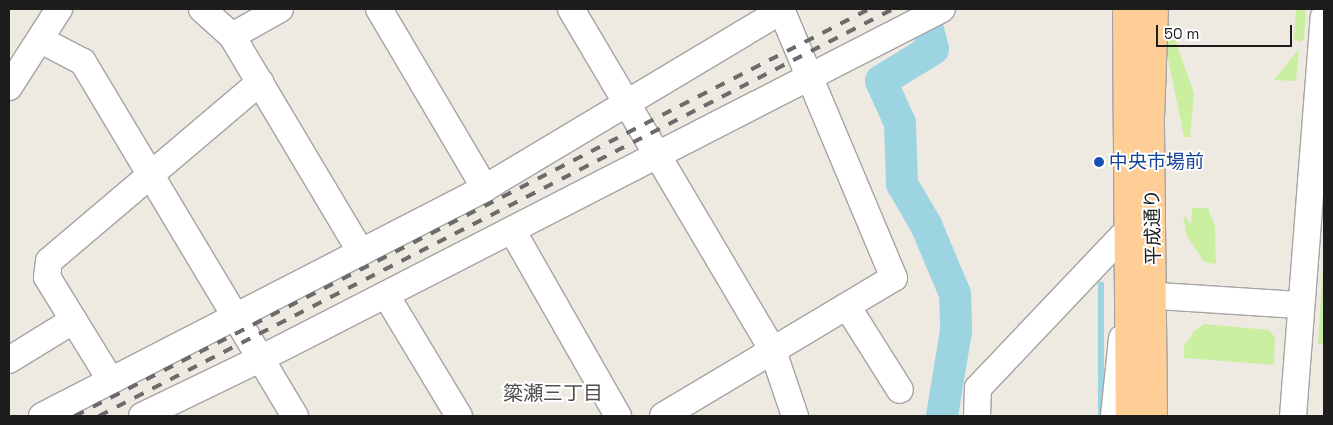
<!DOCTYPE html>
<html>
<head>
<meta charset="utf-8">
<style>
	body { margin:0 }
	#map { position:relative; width:1333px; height:425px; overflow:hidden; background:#efeae1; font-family:"Space Grotesk","Noto Sans JP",sans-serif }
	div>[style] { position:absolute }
	.grass>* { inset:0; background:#caefa1 }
	.stream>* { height:5.5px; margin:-2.75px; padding:0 2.75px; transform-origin:2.75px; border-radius:2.75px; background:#9dd4e2 }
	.river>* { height:32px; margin:-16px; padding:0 16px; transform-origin:16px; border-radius:16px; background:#9dd4e2 }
	.roads { filter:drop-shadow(1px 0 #a4a4a4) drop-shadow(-1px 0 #a4a4a4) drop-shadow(0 1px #a4a4a4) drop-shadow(0 -1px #a4a4a4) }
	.minor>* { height:26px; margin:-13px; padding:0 13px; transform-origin:13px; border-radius:13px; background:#fff }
	.major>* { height:28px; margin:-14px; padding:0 14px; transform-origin:14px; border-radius:14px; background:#ffce96 }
	.rail>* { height:4px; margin-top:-2px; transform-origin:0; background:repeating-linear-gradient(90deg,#6b6b6b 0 10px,transparent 0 20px) }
	.dots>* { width:14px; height:14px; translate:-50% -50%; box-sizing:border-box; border:2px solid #fff; border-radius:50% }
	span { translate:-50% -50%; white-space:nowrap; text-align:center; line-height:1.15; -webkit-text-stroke:4px #fff; paint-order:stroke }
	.transit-label { font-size:19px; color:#164399 }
	.left { translate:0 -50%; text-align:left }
	.street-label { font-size:19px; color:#1d1d1d }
	.neighbourhood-label { font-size:20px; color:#505050 }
	.frame { position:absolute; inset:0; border:10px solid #1d1d1d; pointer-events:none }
	.scale { position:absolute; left:1156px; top:25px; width:136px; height:22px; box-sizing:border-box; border:2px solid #1d1d1d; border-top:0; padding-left:6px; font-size:15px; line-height:18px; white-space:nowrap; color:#1d1d1d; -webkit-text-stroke:4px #fff; paint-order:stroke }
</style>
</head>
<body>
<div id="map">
	<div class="grass">
		<div style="clip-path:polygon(1158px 9px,1164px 9px,1194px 93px,1190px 137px,1184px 137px)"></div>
		<div style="clip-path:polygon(1296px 9px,1306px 9px,1304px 40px,1300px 42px,1294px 39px)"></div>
		<div style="clip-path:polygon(1299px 49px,1296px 81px,1274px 80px)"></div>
		<div style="clip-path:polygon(1192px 208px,1208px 208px,1215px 227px,1216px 264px,1204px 262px,1186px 234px,1183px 215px,1191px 224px)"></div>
		<div style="clip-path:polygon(1324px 251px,1324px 344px,1318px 344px)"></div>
		<div style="clip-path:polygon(1204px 324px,1269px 330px,1275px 337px,1274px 365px,1184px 358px,1184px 346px,1194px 331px)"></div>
	</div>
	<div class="stream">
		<div style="left:1101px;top:416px;width:131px;rotate:-90deg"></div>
	</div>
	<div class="river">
		<div style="left:923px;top:9px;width:41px;rotate:76deg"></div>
		<div style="left:933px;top:49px;width:61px;rotate:148.4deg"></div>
		<div style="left:881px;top:81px;width:46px;rotate:65.7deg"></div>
		<div style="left:900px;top:123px;width:61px;rotate:88.1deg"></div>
		<div style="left:902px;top:184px;width:48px;rotate:59.7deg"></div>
		<div style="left:926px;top:225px;width:75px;rotate:67.2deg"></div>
		<div style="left:955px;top:294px;width:37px;rotate:88deg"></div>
		<div style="left:956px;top:331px;width:86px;rotate:99.4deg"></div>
	</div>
	<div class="roads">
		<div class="minor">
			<div style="left:202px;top:9px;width:40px;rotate:42deg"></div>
			<div style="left:280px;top:9px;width:55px;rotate:150.6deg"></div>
			<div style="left:232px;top:36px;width:252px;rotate:59.2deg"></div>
			<div style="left:379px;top:9px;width:208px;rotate:59.4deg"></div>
			<div style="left:571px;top:9px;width:397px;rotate:59.4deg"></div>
			<div style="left:773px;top:351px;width:69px;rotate:71.3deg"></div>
			<div style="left:41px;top:40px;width:47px;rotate:27.6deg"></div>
			<div style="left:83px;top:62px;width:413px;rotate:59.1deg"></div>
			<div style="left:9px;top:87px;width:93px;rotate:-57.3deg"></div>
			<div style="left:512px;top:230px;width:214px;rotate:60.3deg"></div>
			<div style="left:1129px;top:294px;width:172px;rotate:3.7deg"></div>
			<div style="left:386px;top:295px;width:141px;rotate:58.9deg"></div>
			<div style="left:847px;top:306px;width:99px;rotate:57.8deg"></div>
			<div style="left:9px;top:360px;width:76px;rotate:-31.6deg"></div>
			<div style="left:111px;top:381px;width:122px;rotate:-121.6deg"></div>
			<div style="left:47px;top:277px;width:16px;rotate:-83deg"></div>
			<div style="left:49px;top:261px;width:277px;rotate:-40.3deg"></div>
			<div style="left:42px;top:416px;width:498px;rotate:-27.2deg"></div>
			<div style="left:485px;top:188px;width:345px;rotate:-30.9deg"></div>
			<div style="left:142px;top:416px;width:133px;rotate:-25.8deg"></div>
			<div style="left:262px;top:358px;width:764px;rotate:-27.17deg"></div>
			<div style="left:663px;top:416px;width:269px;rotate:-30.9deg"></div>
			<div style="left:894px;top:278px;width:292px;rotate:-112.8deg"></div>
			<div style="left:977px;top:416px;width:28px;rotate:-88deg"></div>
			<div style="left:978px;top:388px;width:218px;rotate:-46.5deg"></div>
			<div style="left:1114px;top:416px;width:78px;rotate:-84.1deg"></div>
			<div style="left:1293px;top:416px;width:400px;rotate:-85.6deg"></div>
		</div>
		<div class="major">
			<div style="left:1127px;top:9px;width:407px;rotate:89.6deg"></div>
			<div style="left:1153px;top:416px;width:299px;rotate:-90.6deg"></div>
			<div style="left:1150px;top:117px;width:108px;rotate:-87.9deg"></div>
		</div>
	</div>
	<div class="rail">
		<div style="left:75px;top:416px;width:892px;rotate:-27.14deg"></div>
		<div style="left:99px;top:416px;width:892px;rotate:-27.14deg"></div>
	</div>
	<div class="dots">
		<div style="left:1099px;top:162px;background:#1a4fb4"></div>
	</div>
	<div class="transit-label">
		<span class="left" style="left:1109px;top:162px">中央市場前</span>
	</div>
	<div class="street-label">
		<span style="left:1153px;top:227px;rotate:-91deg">平成通り</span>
	</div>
	<div class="neighbourhood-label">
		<span style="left:553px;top:393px">簗瀬三丁目</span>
	</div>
	<div class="frame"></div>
	<div class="scale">50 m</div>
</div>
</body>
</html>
